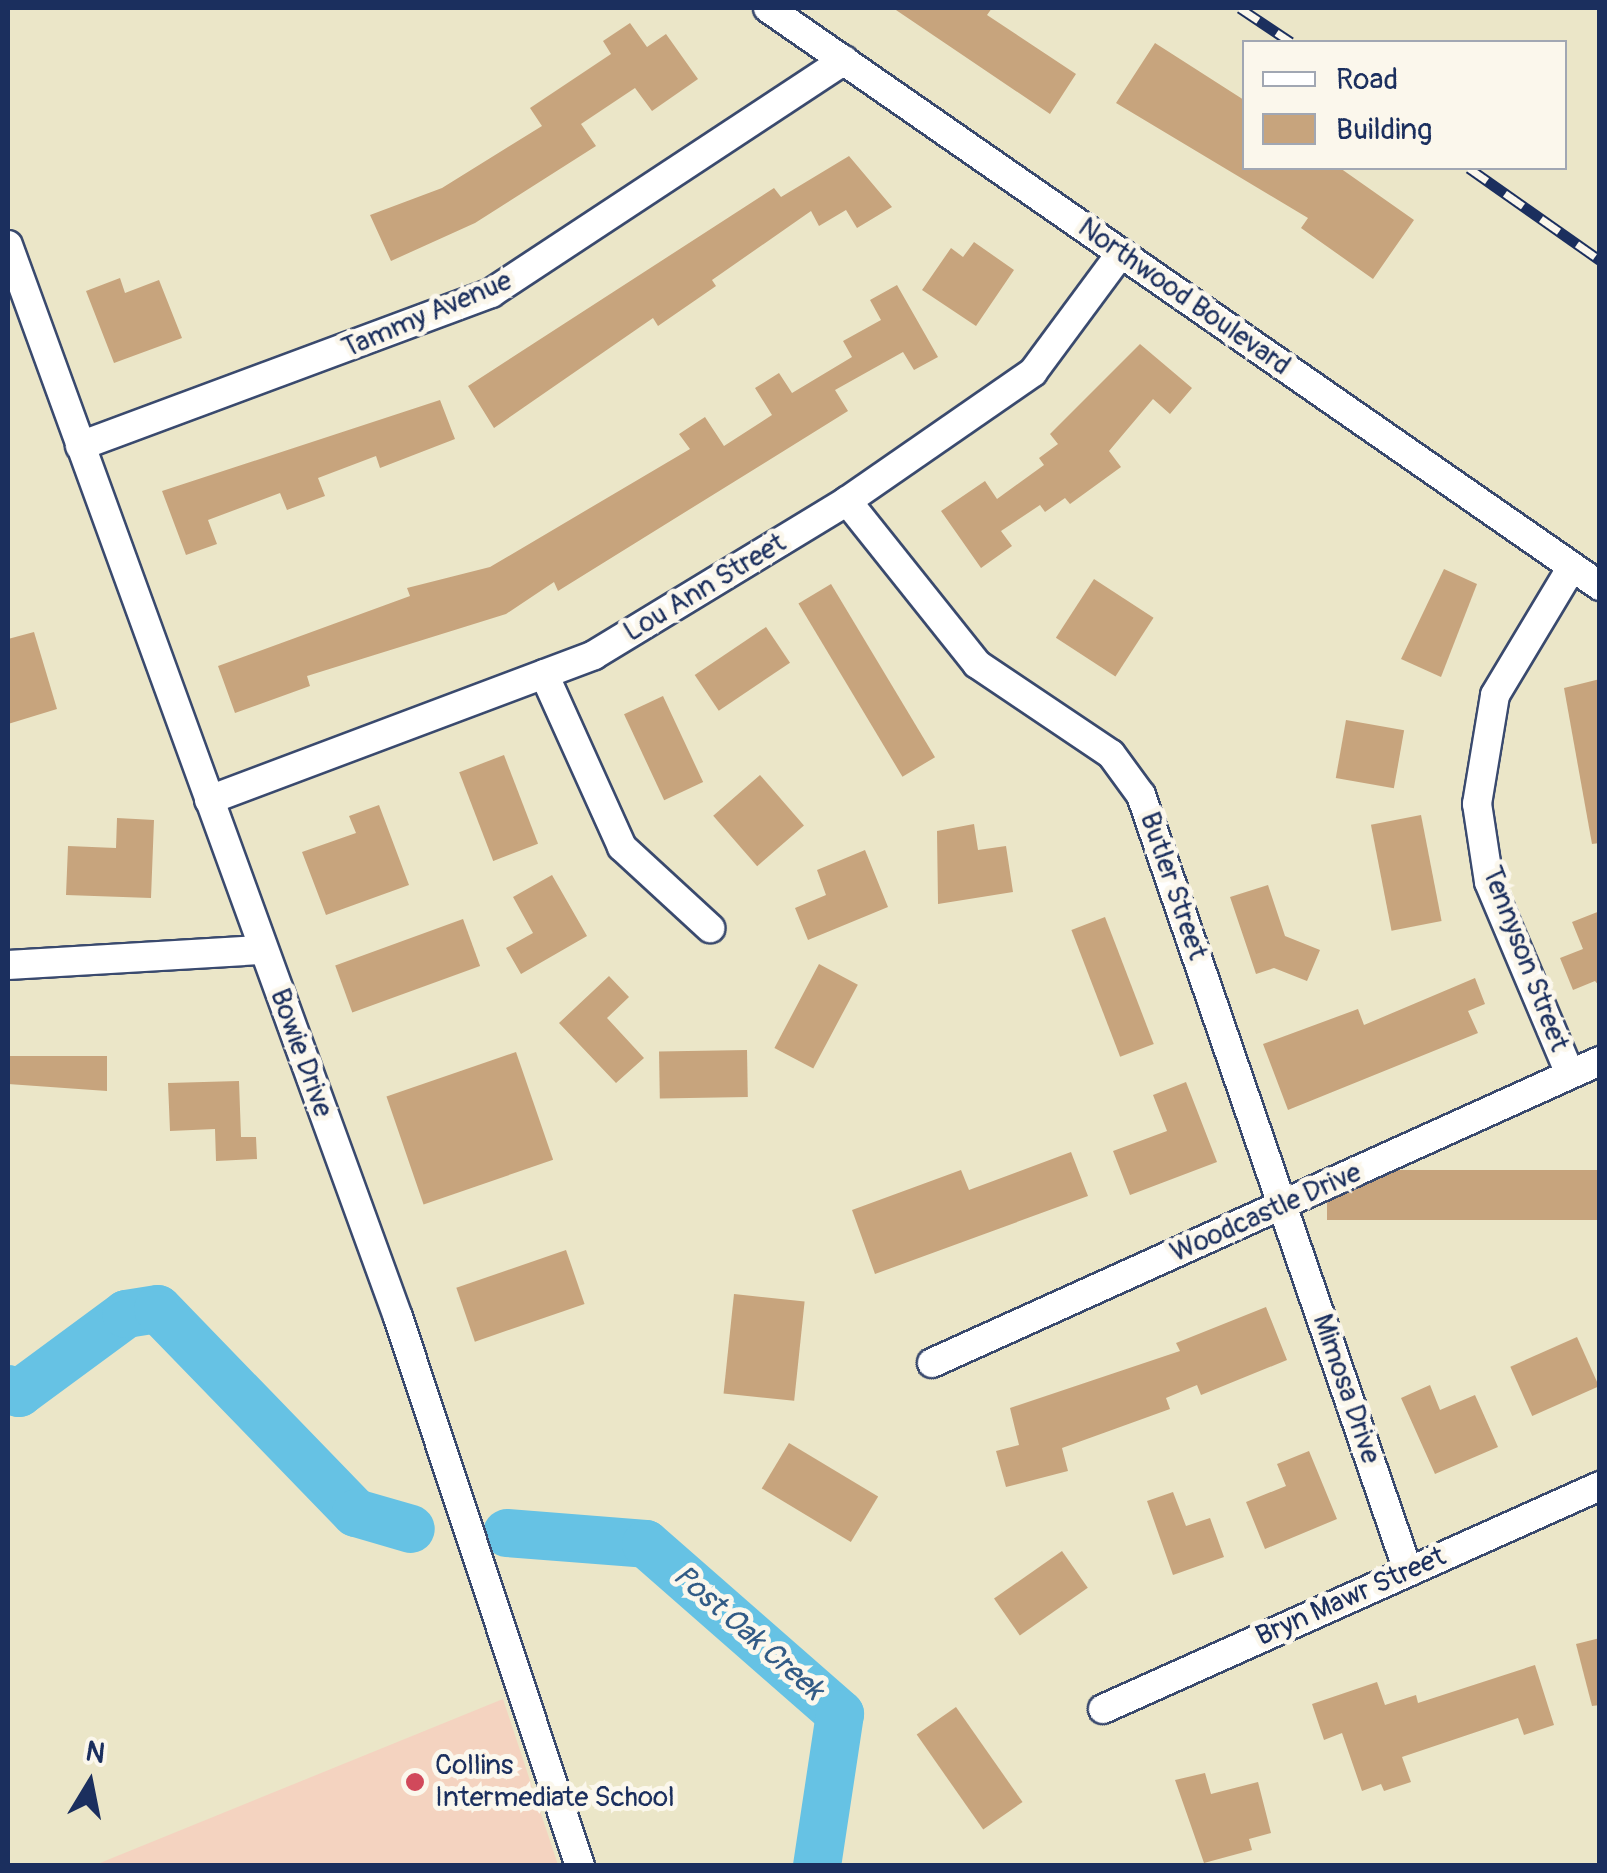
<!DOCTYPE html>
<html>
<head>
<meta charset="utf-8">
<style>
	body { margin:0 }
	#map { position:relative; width:1607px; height:1873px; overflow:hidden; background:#ebe6c8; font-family:Pangolin,sans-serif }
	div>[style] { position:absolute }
	.built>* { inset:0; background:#f4d3c0 }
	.river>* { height:48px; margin:-24px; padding:0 24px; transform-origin:24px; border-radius:24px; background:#66c2e4 }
	.building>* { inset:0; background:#c7a47d; transform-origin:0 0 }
	.roads { filter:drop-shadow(2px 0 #3a4a6e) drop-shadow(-2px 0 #3a4a6e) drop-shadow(0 2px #3a4a6e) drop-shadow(0 -2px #3a4a6e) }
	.minor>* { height:28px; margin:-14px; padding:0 14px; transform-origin:14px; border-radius:14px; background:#fff }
	.rail>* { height:11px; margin-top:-5.5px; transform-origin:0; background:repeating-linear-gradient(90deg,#fbf7ec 0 22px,#1b2f5e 0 44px); box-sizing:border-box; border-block:2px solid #1b2f5e }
	.dots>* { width:28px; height:28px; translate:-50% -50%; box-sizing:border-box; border:5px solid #fbf7ec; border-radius:50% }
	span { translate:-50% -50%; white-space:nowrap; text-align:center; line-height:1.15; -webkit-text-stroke:10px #fbf7ec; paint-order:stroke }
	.street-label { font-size:28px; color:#1b2f5e }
	.poi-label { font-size:28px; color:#1b2f5e }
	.left { translate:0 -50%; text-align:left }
	.water-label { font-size:30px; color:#325b86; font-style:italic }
	.frame { position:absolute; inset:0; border:10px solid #1b2f5e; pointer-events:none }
	.legend { position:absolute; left:1242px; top:40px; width:325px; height:130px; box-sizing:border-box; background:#fbf7ec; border:2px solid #a1a7b3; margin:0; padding:12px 18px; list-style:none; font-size:30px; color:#1b2f5e }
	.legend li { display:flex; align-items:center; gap:20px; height:50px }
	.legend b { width:50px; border:2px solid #a1a7b3 }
	.north { position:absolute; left:40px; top:1733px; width:100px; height:100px; -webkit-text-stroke:8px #fbf7ec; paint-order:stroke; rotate:10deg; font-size:28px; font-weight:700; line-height:40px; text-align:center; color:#1b2f5e }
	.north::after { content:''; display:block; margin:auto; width:35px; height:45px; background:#1b2f5e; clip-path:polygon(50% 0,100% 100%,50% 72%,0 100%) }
</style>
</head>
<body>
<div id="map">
	<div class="built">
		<div style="clip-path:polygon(503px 1699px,558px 1865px,95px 1865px)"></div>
	</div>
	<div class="river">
		<div style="left:8px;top:1389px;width:12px;rotate:20deg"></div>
		<div style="left:19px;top:1393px;width:133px;rotate:-36.4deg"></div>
		<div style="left:126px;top:1314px;width:32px;rotate:-9deg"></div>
		<div style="left:158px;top:1309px;width:284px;rotate:45.9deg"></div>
		<div style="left:356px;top:1513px;width:57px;rotate:16.2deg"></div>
		<div style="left:507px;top:1533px;width:139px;rotate:4.5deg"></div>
		<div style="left:646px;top:1544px;width:258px;rotate:41.2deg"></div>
		<div style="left:840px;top:1714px;width:154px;rotate:98.6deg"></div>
	</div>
	<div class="building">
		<div style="clip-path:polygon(893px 8px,992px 8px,987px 15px,1076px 74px,1050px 114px)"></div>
		<div style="clip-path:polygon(630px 23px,647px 47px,666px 34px,698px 79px,652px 111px,635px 88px,581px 124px,596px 146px,475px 223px,391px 261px,370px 215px,442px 188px,542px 126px,530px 108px,611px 54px,603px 41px)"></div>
		<div style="clip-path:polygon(1155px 43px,1244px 100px,1244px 168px,1340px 168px,1414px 220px,1373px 279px,1301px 228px,1308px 218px,1116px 103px)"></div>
		<div style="clip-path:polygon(849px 156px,892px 207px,857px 228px,846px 210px,819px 226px,811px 211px,712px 280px,716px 286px,658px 326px,653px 318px,494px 428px,468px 386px,774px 188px,781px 197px)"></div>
		<div style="clip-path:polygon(974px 242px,1014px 270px,976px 326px,922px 290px,951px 248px,963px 257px)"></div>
		<div style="clip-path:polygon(120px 278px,125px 293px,159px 280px,182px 338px,114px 363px,86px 291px)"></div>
		<div style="clip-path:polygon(897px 285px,938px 357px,914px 370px,903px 352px,835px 390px,848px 411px,558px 591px,554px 582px,506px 614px,307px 676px,310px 686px,235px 713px,218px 666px,410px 596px,407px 588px,490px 567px,690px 449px,679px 434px,705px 417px,724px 446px,772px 415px,755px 388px,779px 373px,792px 393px,852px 357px,843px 341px,881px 320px,870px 300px)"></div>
		<div style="clip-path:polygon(1140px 344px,1192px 388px,1170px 414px,1153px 399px,1109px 451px,1121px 467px,1070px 504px,1065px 498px,1045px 512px,1040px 505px,1001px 531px,1012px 546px,981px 568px,941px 511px,985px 481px,997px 499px,1044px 465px,1039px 458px,1058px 444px,1050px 434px)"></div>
		<div style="clip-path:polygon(440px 400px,455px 439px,380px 468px,376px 456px,318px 478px,325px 496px,287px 510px,280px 493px,208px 520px,217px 544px,186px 555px,162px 491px)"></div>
		<div style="clip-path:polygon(1444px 569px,1477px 584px,1441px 677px,1401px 659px)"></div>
		<div style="left:1094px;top:579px;width:71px;height:70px;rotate:33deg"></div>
		<div style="left:831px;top:584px;width:202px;height:38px;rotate:59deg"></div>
		<div style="left:766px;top:627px;width:43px;height:86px;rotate:56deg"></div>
		<div style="clip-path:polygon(34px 632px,57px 709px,8px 724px,8px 639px)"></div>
		<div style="clip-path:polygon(1600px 679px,1600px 843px,1592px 844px,1564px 688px)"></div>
		<div style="left:663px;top:696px;width:95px;height:43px;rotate:65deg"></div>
		<div style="left:1346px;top:720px;width:59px;height:59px;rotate:10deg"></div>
		<div style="left:504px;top:755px;width:95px;height:48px;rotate:69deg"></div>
		<div style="left:760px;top:775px;width:67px;height:62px;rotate:49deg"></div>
		<div style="clip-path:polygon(379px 805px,409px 885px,326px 915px,302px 852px,356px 833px,349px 816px)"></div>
		<div style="left:1421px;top:815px;width:108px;height:51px;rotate:79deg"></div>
		<div style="clip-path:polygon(117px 818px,154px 820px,151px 898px,66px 895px,68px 846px,116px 848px)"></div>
		<div style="clip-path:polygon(974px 824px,978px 850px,1006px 846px,1013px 892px,938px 904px,937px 831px)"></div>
		<div style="clip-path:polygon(865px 850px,888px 907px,808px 940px,795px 908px,826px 895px,817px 870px)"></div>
		<div style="clip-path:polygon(552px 875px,587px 936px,521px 974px,506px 948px,533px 933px,513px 897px)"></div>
		<div style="clip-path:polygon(1268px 885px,1285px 936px,1320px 950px,1307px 981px,1274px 968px,1256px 974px,1230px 897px)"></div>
		<div style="clip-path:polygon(1600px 911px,1600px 987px,1595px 981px,1573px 990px,1560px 958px,1583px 949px,1572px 922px)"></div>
		<div style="left:1105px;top:917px;width:136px;height:36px;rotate:69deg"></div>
		<div style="left:463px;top:919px;width:50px;height:136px;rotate:70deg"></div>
		<div style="left:819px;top:964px;width:44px;height:95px;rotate:28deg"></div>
		<div style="clip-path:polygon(609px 976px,629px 997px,607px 1018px,644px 1058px,616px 1083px,559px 1023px)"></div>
		<div style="clip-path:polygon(1475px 978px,1485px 1004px,1468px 1011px,1478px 1033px,1288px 1110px,1263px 1044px,1358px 1009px,1364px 1025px)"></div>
		<div style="left:747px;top:1050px;width:47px;height:88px;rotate:89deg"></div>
		<div style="left:516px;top:1052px;width:114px;height:137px;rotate:71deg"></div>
		<div style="clip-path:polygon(8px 1056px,107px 1056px,107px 1091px,8px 1084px)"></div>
		<div style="clip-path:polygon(239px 1081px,241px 1137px,256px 1137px,257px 1159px,216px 1161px,215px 1129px,170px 1131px,168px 1083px)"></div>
		<div style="clip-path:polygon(1186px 1082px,1217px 1162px,1130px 1195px,1113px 1151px,1167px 1131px,1153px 1095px)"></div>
		<div style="clip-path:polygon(1071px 1152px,1088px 1196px,875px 1274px,852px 1210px,961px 1170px,969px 1190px)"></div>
		<div style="left:1600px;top:1170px;width:50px;height:273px;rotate:90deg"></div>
		<div style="left:566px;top:1250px;width:57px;height:116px;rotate:71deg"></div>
		<div style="left:734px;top:1294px;width:71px;height:100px;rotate:6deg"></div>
		<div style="clip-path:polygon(1266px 1307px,1287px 1360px,1201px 1395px,1197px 1385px,1166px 1398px,1170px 1409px,1062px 1448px,1068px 1471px,1006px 1487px,996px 1451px,1019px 1445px,1010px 1408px,1180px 1351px,1176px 1343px)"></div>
		<div style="left:1577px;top:1337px;width:54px;height:73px;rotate:66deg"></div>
		<div style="clip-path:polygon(1430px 1385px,1440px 1410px,1475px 1395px,1498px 1447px,1435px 1474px,1401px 1398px)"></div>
		<div style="left:789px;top:1443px;width:104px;height:53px;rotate:31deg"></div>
		<div style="clip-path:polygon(1309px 1451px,1337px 1519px,1265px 1549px,1246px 1502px,1286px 1486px,1277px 1464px)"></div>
		<div style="clip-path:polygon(1173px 1492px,1186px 1526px,1210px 1518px,1224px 1557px,1173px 1575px,1147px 1501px)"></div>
		<div style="left:1062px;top:1551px;width:45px;height:83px;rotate:55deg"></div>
		<div style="clip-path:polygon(1600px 1638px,1600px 1705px,1592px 1706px,1576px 1644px)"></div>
		<div style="clip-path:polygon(1535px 1665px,1554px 1725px,1524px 1735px,1518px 1718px,1402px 1757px,1411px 1782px,1384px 1791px,1381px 1784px,1362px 1791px,1342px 1733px,1324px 1740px,1312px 1704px,1377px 1682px,1385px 1705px,1416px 1695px,1418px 1703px)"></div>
		<div style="left:956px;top:1707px;width:116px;height:48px;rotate:55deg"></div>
		<div style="clip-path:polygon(1205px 1773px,1211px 1794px,1258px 1782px,1271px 1833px,1249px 1839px,1252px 1850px,1204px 1863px,1175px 1780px)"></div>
	</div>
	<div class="roads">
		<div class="minor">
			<div style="left:768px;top:8px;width:1013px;rotate:34.79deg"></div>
			<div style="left:8px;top:245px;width:1141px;rotate:70.01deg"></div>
			<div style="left:398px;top:1317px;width:578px;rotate:71.66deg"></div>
			<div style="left:80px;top:446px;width:439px;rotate:-20.4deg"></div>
			<div style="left:491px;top:293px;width:423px;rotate:-33.4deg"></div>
			<div style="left:847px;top:501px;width:208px;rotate:51.4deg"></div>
			<div style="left:977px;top:664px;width:161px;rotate:33.9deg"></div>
			<div style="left:1111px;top:754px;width:51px;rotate:53.8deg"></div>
			<div style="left:1141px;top:795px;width:821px;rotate:71.01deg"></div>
			<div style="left:544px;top:674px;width:190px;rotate:65.7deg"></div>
			<div style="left:622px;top:847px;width:120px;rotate:42.6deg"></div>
			<div style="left:209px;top:800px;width:411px;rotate:-20.6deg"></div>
			<div style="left:594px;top:655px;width:296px;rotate:-31.3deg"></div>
			<div style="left:847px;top:501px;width:226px;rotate:-34.7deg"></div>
			<div style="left:1033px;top:372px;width:148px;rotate:-53.5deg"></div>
			<div style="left:8px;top:965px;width:255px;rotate:-3.4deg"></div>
			<div style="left:1570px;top:1074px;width:208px;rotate:-112.9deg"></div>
			<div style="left:1489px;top:882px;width:79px;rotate:-98.7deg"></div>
			<div style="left:1477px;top:804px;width:110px;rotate:-80.6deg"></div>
			<div style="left:1495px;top:695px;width:149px;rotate:-59deg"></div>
			<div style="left:932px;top:1363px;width:733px;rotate:-24.33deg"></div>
			<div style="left:1103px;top:1709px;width:545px;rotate:-24.17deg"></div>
		</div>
	</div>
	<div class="rail">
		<div style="left:1240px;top:8px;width:61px;rotate:33.7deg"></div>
		<div style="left:1469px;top:168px;width:160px;rotate:35.1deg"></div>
	</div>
	<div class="dots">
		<div style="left:415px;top:1782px;background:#d1495b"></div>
	</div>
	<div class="street-label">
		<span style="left:1184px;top:297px;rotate:35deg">Northwood Boulevard</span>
		<span style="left:427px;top:315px;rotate:-23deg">Tammy Avenue</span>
		<span style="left:705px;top:588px;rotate:-31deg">Lou Ann Street</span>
		<span style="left:1173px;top:886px;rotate:71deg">Butler Street</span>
		<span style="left:1525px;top:959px;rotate:69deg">Tennyson Street</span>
		<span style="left:301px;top:1053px;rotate:70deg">Bowie Drive</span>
		<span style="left:1266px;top:1213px;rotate:-24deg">Woodcastle Drive</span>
		<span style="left:1346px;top:1389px;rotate:71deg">Mimosa Drive</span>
		<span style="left:1351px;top:1597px;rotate:-24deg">Bryn Mawr Street</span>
	</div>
	<div class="poi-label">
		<span class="left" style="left:435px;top:1782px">Collins<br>Intermediate School</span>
	</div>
	<div class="water-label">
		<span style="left:748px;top:1633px;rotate:41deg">Post Oak Creek</span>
	</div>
	<div class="frame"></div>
	<ul class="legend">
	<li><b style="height:12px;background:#fff"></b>Road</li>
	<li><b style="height:28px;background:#c7a47d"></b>Building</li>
	</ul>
	<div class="north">N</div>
</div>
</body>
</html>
